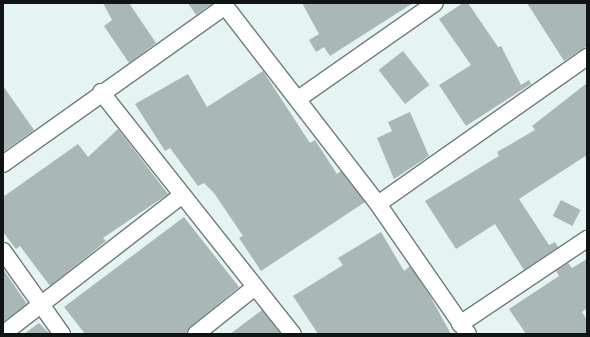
<!DOCTYPE html>
<html>
<head>
<meta charset="utf-8">
<style>
	body { margin:0 }
	#map { position:relative; width:590px; height:337px; overflow:hidden; background:#e5f3f2; font-family:Inter,sans-serif }
	div>[style] { position:absolute }
	.building>* { inset:0; background:#aab7b7; transform-origin:0 0 }
	.roads { filter:drop-shadow(1px 0 #707d7c) drop-shadow(-1px 0 #707d7c) drop-shadow(0 1px #707d7c) drop-shadow(0 -1px #707d7c) }
	.street>* { height:16px; margin:-8px; padding:0 8px; transform-origin:8px; border-radius:8px; background:#fff }
	span { translate:-50% -50%; white-space:nowrap; text-align:center; line-height:1.15; -webkit-text-stroke:3px #fff; paint-order:stroke }
	.frame { position:absolute; inset:0; border:4px solid #101514; pointer-events:none }
</style>
</head>
<body>
<div id="map">
	<div class="building">
		<div style="clip-path:polygon(103px 3px,129px 3px,156px 43px,129px 63px,104px 26px,112px 20px)"></div>
		<div style="clip-path:polygon(188px 3px,213px 3px,196px 15px)"></div>
		<div style="clip-path:polygon(302px 3px,413px 3px,330px 56px,324px 47px,316px 52px,309px 40px,319px 34px)"></div>
		<div style="clip-path:polygon(463px 3px,468px 3px,498px 47px,501px 46px,521px 85px,529px 80px,531px 84px,466px 126px,439px 85px,471px 65px,439px 19px)"></div>
		<div style="clip-path:polygon(527px 3px,587px 3px,587px 46px,564px 61px)"></div>
		<div style="left:403px;top:51px;width:43px;height:31px;rotate:52deg"></div>
		<div style="clip-path:polygon(263px 71px,310px 143px,315px 140px,337px 174px,341px 171px,365px 202px,261px 271px,239px 238px,243px 236px,214px 193px,204px 183px,198px 186px,170px 148px,165px 151px,135px 104px,188px 74px,207px 107px)"></div>
		<div style="clip-path:polygon(587px 83px,587px 155px,519px 199px,549px 245px,555px 242px,558px 247px,524px 270px,495px 224px,456px 249px,425px 201px,499px 156px,497px 152px,535px 130px,532px 126px)"></div>
		<div style="clip-path:polygon(3px 86px,34px 130px,3px 152px)"></div>
		<div style="clip-path:polygon(410px 112px,429px 156px,394px 179px,377px 138px,392px 131px,388px 122px)"></div>
		<div style="clip-path:polygon(118px 129px,168px 194px,103px 238px,106px 241px,50px 286px,20px 246px,16px 249px,3px 232px,3px 197px,78px 144px,88px 157px)"></div>
		<div style="left:561px;top:200px;width:22px;height:18px;rotate:27deg"></div>
		<div style="clip-path:polygon(184px 217px,239px 287px,190px 327px,186px 334px,85px 334px,64px 307px)"></div>
		<div style="clip-path:polygon(381px 232px,404px 271px,410px 266px,430px 296px,451px 334px,318px 334px,293px 296px,343px 265px,338px 258px)"></div>
		<div style="clip-path:polygon(587px 259px,587px 308px,582px 312px,587px 320px,587px 334px,526px 334px,509px 309px,559px 276px,556px 271px,568px 263px,572px 268px)"></div>
		<div style="clip-path:polygon(3px 269px,27px 304px,3px 322px)"></div>
		<div style="clip-path:polygon(262px 310px,281px 334px,230px 334px)"></div>
		<div style="clip-path:polygon(39px 323px,50px 334px,24px 334px)"></div>
	</div>
	<div class="roads">
		<div class="street">
			<div style="left:101px;top:92px;width:309px;rotate:51.6deg"></div>
			<div style="left:298px;top:99px;width:167px;rotate:-35deg"></div>
			<div style="left:3px;top:164px;width:272px;rotate:-35.4deg"></div>
			<div style="left:225px;top:6px;width:250px;rotate:52.3deg"></div>
			<div style="left:3px;top:251px;width:102px;rotate:54.6deg"></div>
			<div style="left:460px;top:324px;width:153px;rotate:-33.8deg"></div>
			<div style="left:3px;top:334px;width:227px;rotate:-37.8deg"></div>
			<div style="left:196px;top:334px;width:75px;rotate:-38.5deg"></div>
			<div style="left:468px;top:334px;width:158px;rotate:-124.7deg"></div>
			<div style="left:378px;top:204px;width:256px;rotate:-35.1deg"></div>
		</div>
	</div>
	<div class="frame"></div>
</div>
</body>
</html>
